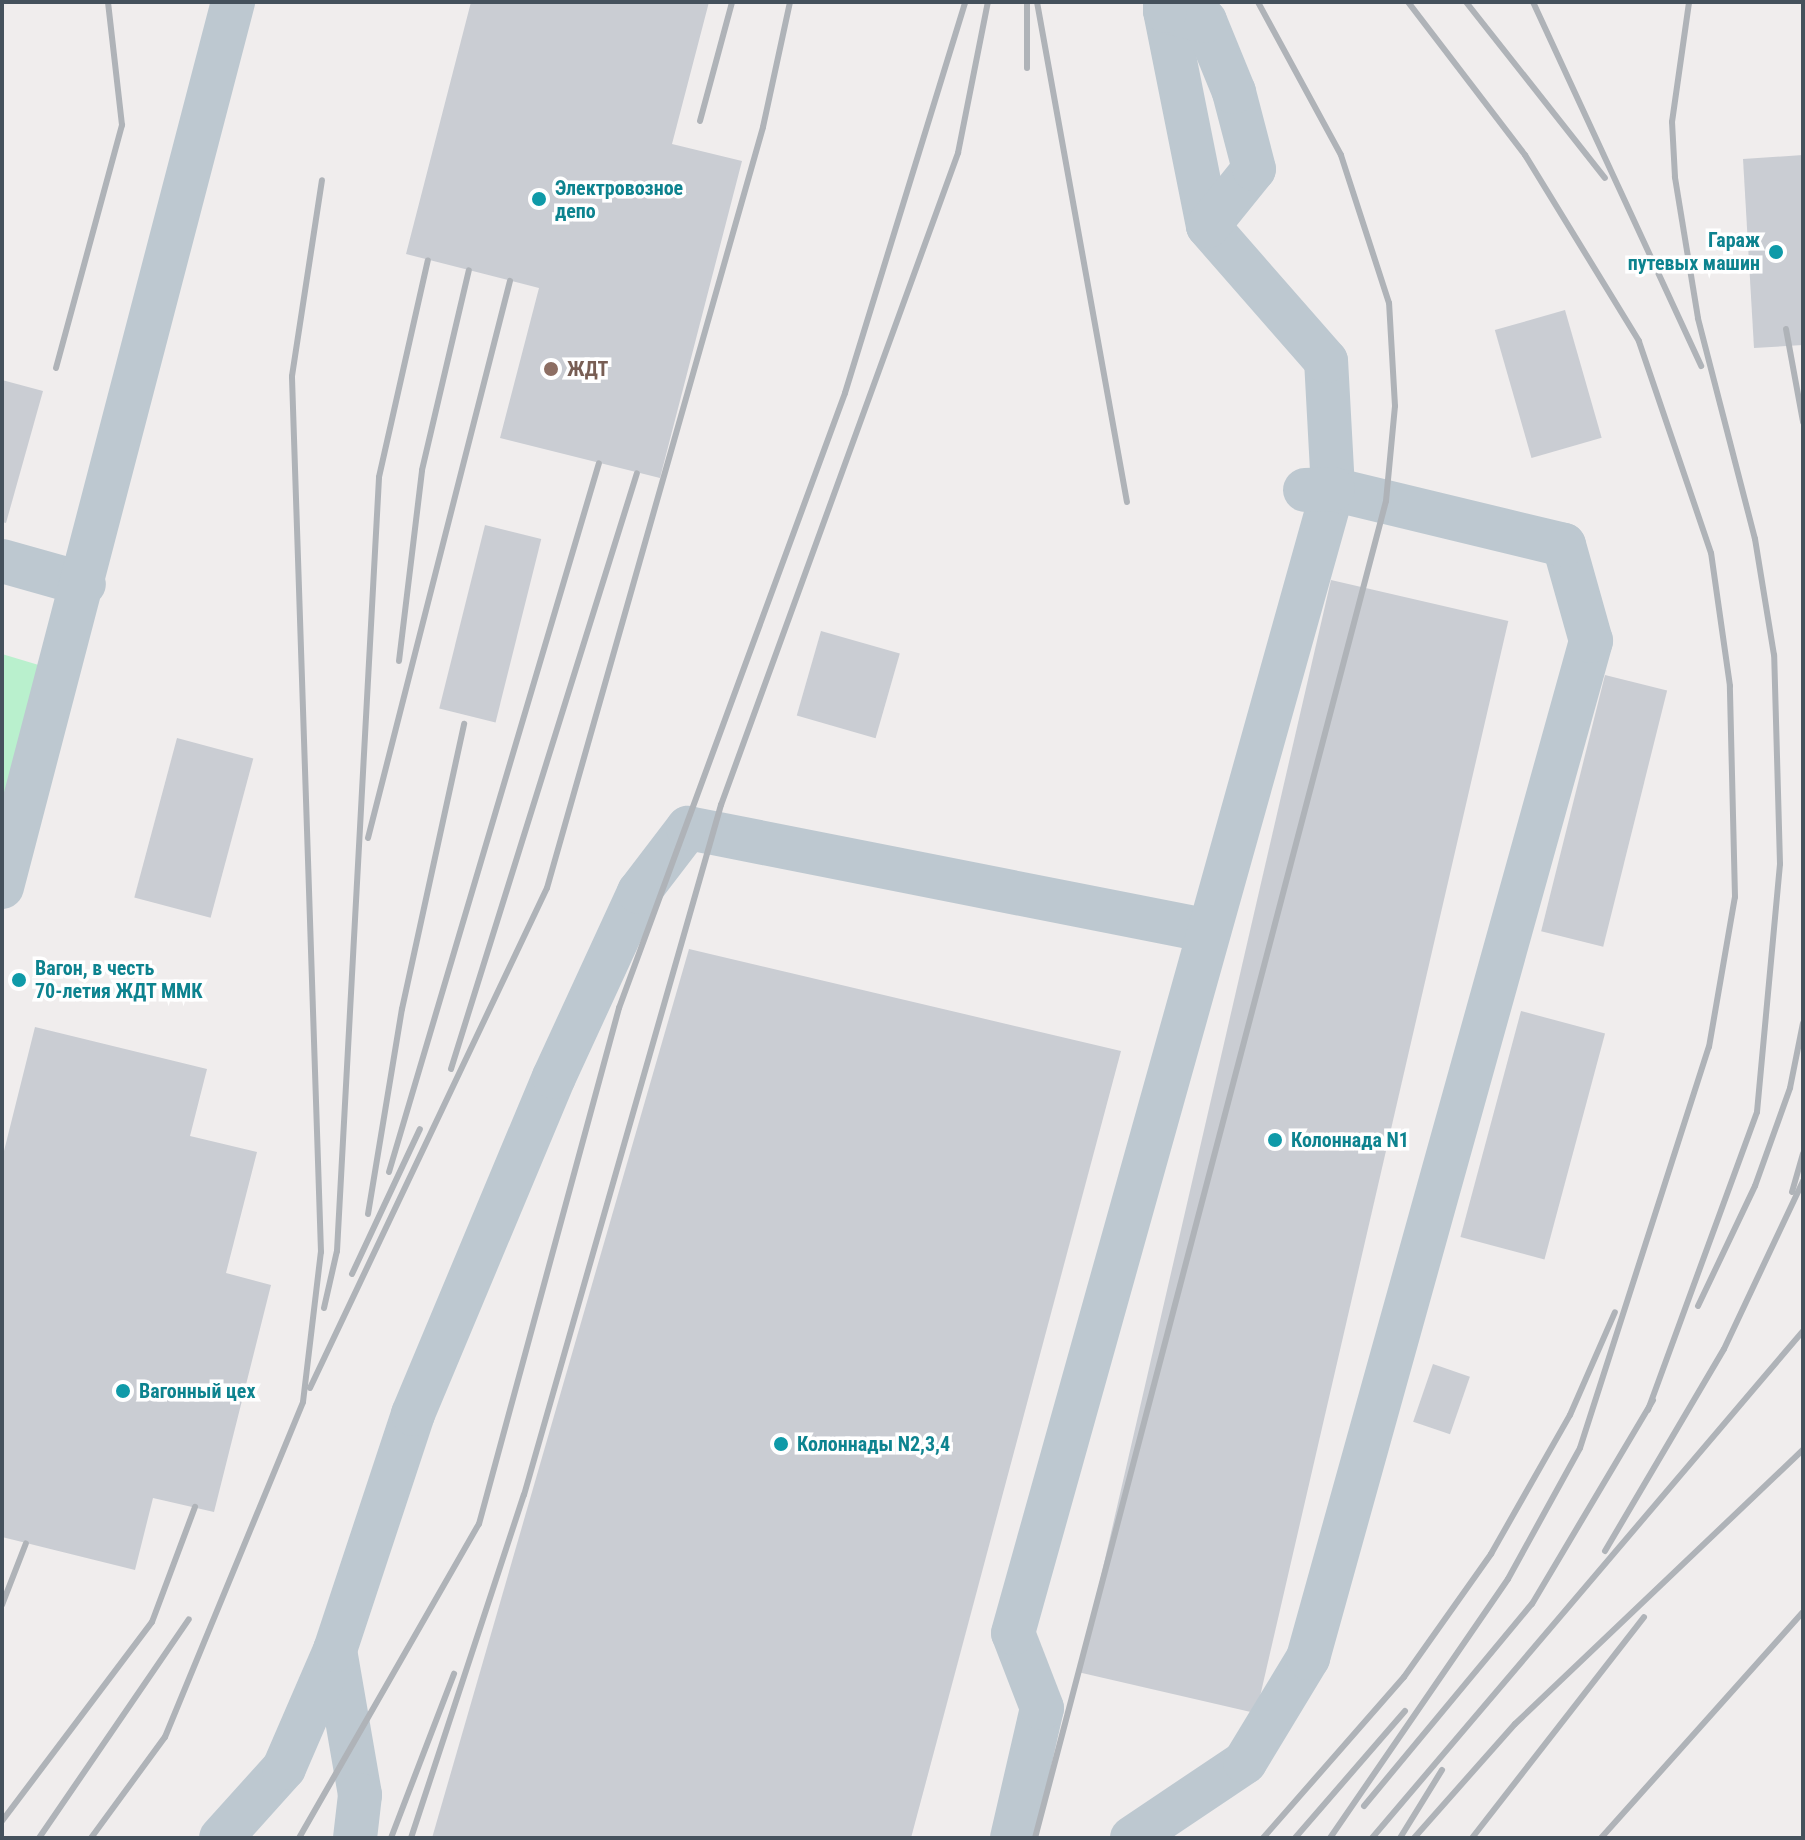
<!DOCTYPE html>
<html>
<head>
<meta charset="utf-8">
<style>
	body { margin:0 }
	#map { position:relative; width:1805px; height:1840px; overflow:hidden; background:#f0eded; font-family:"Roboto Condensed",sans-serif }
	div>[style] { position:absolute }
	.green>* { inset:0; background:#b9f0cd }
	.building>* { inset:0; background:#cacdd3; transform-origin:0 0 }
	.minor>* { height:44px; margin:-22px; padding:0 22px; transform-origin:22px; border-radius:22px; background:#bdc8d0 }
	.rail>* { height:6px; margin:-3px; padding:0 3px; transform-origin:3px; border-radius:3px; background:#afb3b8 }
	.dots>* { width:22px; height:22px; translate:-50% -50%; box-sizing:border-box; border:4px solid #fff; border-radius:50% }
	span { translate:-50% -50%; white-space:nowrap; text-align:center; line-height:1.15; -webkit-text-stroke:7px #fff; paint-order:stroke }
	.culture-label { font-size:20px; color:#0d838f; font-weight:700 }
	.left { translate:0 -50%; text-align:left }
	.right { translate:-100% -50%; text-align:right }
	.education-label { font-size:20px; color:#785e54; font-weight:700 }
	.frame { position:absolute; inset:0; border:4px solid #45515c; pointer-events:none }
</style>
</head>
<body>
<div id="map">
	<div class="green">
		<div style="clip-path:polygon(2px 654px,42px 666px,2px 828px)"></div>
	</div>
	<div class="building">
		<div style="clip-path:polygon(471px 2px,709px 2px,672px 144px,742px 161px,660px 478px,500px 438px,539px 288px,406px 254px)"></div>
		<div style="clip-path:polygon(1803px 155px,1803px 345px,1754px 348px,1743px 159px)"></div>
		<div style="left:1565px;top:310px;width:133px;height:73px;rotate:74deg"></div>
		<div style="clip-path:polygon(2px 380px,43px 391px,6px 523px,2px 522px)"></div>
		<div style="left:485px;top:525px;width:58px;height:189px;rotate:14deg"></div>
		<div style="left:1331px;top:580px;width:182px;height:1121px;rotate:13deg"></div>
		<div style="left:821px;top:631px;width:82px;height:88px;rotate:16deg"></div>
		<div style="left:1605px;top:675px;width:64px;height:264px;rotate:14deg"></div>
		<div style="left:177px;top:738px;width:79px;height:165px;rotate:15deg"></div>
		<div style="clip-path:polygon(689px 949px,1121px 1051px,911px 1838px,432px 1838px)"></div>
		<div style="left:1521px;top:1011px;width:87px;height:234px;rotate:15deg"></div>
		<div style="clip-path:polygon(35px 1027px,207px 1069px,190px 1136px,257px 1152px,226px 1273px,271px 1285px,214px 1512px,153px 1498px,135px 1570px,2px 1537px,2px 1159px)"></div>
		<div style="left:1433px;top:1364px;width:39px;height:61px;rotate:19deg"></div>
	</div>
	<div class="minor">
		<div style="left:1165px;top:11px;width:219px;rotate:78.7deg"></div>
		<div style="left:2px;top:561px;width:85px;rotate:15.7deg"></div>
		<div style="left:2px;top:887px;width:915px;rotate:-75.37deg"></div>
		<div style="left:335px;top:1650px;width:147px;rotate:80.2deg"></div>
		<div style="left:360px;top:1795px;width:43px;rotate:96.6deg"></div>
		<div style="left:221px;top:1838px;width:94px;rotate:-48deg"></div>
		<div style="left:284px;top:1768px;width:129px;rotate:-66.6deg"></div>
		<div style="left:335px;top:1650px;width:249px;rotate:-71.7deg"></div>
		<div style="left:413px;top:1414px;width:365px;rotate:-67.3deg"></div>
		<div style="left:554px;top:1077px;width:204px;rotate:-65.3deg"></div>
		<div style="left:639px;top:892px;width:81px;rotate:-52.6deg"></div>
		<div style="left:688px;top:828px;width:531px;rotate:11.18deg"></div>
		<div style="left:1012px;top:1838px;width:133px;rotate:-77deg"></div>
		<div style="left:1042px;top:1708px;width:80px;rotate:-111.1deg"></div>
		<div style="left:1013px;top:1633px;width:1188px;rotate:-74.37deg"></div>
		<div style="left:1333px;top:489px;width:128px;rotate:-93.1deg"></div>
		<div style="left:1326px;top:361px;width:179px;rotate:-131.2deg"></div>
		<div style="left:1208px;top:226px;width:73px;rotate:-51.1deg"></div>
		<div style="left:1254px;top:169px;width:80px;rotate:-104.6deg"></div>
		<div style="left:1234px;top:92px;width:77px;rotate:-112.2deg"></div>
		<div style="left:1205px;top:21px;width:41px;rotate:-166deg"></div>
		<div style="left:1165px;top:11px;width:9px;rotate:-90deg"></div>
		<div style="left:1132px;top:1838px;width:136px;rotate:-33.9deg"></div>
		<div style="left:1245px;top:1762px;width:122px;rotate:-58.8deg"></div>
		<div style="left:1308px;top:1658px;width:1056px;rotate:-74.45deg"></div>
		<div style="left:1591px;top:641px;width:100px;rotate:-105.7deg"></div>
		<div style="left:1564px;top:545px;width:238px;rotate:-166.4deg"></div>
		<div style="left:1333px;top:489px;width:28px;rotate:178deg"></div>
	</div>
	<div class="rail">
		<div style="left:1027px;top:2px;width:66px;rotate:90deg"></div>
		<div style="left:1037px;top:2px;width:508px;rotate:79.8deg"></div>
		<div style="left:1466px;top:2px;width:224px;rotate:51.7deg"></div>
		<div style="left:1533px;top:2px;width:401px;rotate:65.2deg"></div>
		<div style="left:700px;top:121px;width:123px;rotate:-74.9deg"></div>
		<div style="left:1786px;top:329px;width:95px;rotate:79.6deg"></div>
		<div style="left:56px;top:368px;width:252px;rotate:-74.8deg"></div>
		<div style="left:122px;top:125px;width:124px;rotate:-96.5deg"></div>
		<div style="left:399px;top:661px;width:192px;rotate:-83.1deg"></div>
		<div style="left:422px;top:470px;width:205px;rotate:-76.8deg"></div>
		<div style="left:368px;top:838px;width:575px;rotate:-75.7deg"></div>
		<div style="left:451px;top:1069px;width:624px;rotate:-72.67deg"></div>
		<div style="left:389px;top:1172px;width:739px;rotate:-73.5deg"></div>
		<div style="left:1792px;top:1192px;width:40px;rotate:-74deg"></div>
		<div style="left:368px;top:1214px;width:208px;rotate:-80.6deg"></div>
		<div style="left:402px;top:1009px;width:292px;rotate:-77.7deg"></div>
		<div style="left:352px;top:1274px;width:160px;rotate:-64.9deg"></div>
		<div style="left:1698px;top:1306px;width:133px;rotate:-64.6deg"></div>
		<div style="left:1755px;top:1186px;width:104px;rotate:-70.3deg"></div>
		<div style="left:1790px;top:1088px;width:66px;rotate:-78.7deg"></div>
		<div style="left:324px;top:1308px;width:58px;rotate:-77.2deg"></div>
		<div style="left:337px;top:1251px;width:775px;rotate:-86.89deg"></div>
		<div style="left:379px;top:477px;width:222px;rotate:-77.3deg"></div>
		<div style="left:310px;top:1388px;width:553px;rotate:-64.64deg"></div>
		<div style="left:547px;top:888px;width:791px;rotate:-74.15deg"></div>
		<div style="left:763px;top:127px;width:128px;rotate:-77.8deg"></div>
		<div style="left:1648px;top:1410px;width:317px;rotate:-69.9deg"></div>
		<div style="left:1757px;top:1112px;width:249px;rotate:-84.7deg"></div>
		<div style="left:1780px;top:864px;width:209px;rotate:-91.6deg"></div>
		<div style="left:1774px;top:655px;width:118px;rotate:-99.3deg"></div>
		<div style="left:1755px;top:539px;width:228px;rotate:-104.5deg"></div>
		<div style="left:1698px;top:318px;width:143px;rotate:-99.3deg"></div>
		<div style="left:1675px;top:177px;width:55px;rotate:-93.1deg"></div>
		<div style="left:1672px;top:122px;width:121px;rotate:-81.9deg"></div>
		<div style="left:1605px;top:1551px;width:234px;rotate:-59.5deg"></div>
		<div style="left:1724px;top:1349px;width:186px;rotate:-64.8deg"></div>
		<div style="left:2px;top:1605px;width:66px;rotate:-68.8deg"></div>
		<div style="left:1364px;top:1806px;width:263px;rotate:-50.3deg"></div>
		<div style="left:1532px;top:1604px;width:237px;rotate:-59.3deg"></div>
		<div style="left:2px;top:1821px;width:249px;rotate:-53deg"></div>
		<div style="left:152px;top:1622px;width:123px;rotate:-69.5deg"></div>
		<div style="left:39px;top:1838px;width:265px;rotate:-55.6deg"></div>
		<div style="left:91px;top:1838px;width:125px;rotate:-53.8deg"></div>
		<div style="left:165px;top:1737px;width:362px;rotate:-67.6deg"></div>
		<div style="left:303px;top:1402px;width:151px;rotate:-83.2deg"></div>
		<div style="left:321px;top:1252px;width:876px;rotate:-91.9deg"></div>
		<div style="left:292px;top:376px;width:198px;rotate:-81.3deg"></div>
		<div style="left:299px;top:1838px;width:362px;rotate:-60.2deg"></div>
		<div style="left:479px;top:1524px;width:535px;rotate:-74.82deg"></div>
		<div style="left:619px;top:1008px;width:655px;rotate:-69.82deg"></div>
		<div style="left:845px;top:393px;width:409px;rotate:-72.9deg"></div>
		<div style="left:391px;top:1838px;width:176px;rotate:-69deg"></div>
		<div style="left:411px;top:1838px;width:361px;rotate:-71.8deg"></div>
		<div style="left:524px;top:1495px;width:718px;rotate:-74.07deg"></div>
		<div style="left:721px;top:805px;width:694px;rotate:-70.02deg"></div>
		<div style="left:958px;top:153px;width:154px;rotate:-78.8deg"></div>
		<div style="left:1035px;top:1838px;width:1382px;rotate:-75.29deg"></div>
		<div style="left:1386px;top:501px;width:95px;rotate:-84.6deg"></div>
		<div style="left:1395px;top:406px;width:103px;rotate:-93.3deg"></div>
		<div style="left:1389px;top:303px;width:156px;rotate:-108deg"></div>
		<div style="left:1341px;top:155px;width:174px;rotate:-118.5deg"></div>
		<div style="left:1263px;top:1838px;width:214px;rotate:-48.8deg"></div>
		<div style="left:1404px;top:1677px;width:151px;rotate:-54.7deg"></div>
		<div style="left:1491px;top:1554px;width:160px;rotate:-60.4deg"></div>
		<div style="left:1570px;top:1415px;width:112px;rotate:-66.4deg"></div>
		<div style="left:1295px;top:1838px;width:168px;rotate:-49.1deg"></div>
		<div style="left:1330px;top:1838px;width:314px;rotate:-55.5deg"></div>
		<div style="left:1508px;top:1579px;width:149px;rotate:-61.2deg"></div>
		<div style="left:1580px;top:1448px;width:421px;rotate:-72.2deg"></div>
		<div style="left:1709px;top:1047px;width:152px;rotate:-80.2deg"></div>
		<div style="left:1735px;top:897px;width:211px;rotate:-91.4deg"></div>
		<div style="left:1730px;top:686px;width:134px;rotate:-98.1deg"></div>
		<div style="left:1711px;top:553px;width:224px;rotate:-108.8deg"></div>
		<div style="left:1639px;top:341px;width:218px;rotate:-121.5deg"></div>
		<div style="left:1525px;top:155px;width:193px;rotate:-127.4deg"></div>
		<div style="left:1372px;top:1838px;width:665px;rotate:-49.63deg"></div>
		<div style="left:1400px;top:1838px;width:80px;rotate:-58.3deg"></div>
		<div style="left:1414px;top:1838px;width:152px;rotate:-48.5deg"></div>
		<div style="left:1515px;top:1724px;width:398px;rotate:-43.6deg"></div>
		<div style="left:1472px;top:1838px;width:280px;rotate:-52.1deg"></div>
		<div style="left:1601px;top:1838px;width:303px;rotate:-48.2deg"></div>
	</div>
	<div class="dots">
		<div style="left:539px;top:199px;background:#0f9aa8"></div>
		<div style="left:1776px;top:252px;background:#0f9aa8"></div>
		<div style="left:551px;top:369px;background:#8d6e63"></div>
		<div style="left:19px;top:980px;background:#0f9aa8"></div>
		<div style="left:1275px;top:1140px;background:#0f9aa8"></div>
		<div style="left:123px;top:1391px;background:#0f9aa8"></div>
		<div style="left:781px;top:1444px;background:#0f9aa8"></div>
	</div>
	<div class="culture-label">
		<span class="left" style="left:555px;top:200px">Электровозное<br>депо</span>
		<span class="right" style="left:1760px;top:252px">Гараж<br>путевых машин</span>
		<span class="left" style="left:35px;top:980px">Вагон, в честь<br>70-летия ЖДТ ММК</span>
		<span class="left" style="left:1291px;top:1140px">Колоннада N1</span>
		<span class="left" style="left:139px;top:1391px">Вагонный цех</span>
		<span class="left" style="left:797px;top:1444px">Колоннады N2,3,4</span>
	</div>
	<div class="education-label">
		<span class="left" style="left:567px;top:369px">ЖДТ</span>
	</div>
	<div class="frame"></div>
</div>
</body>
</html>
